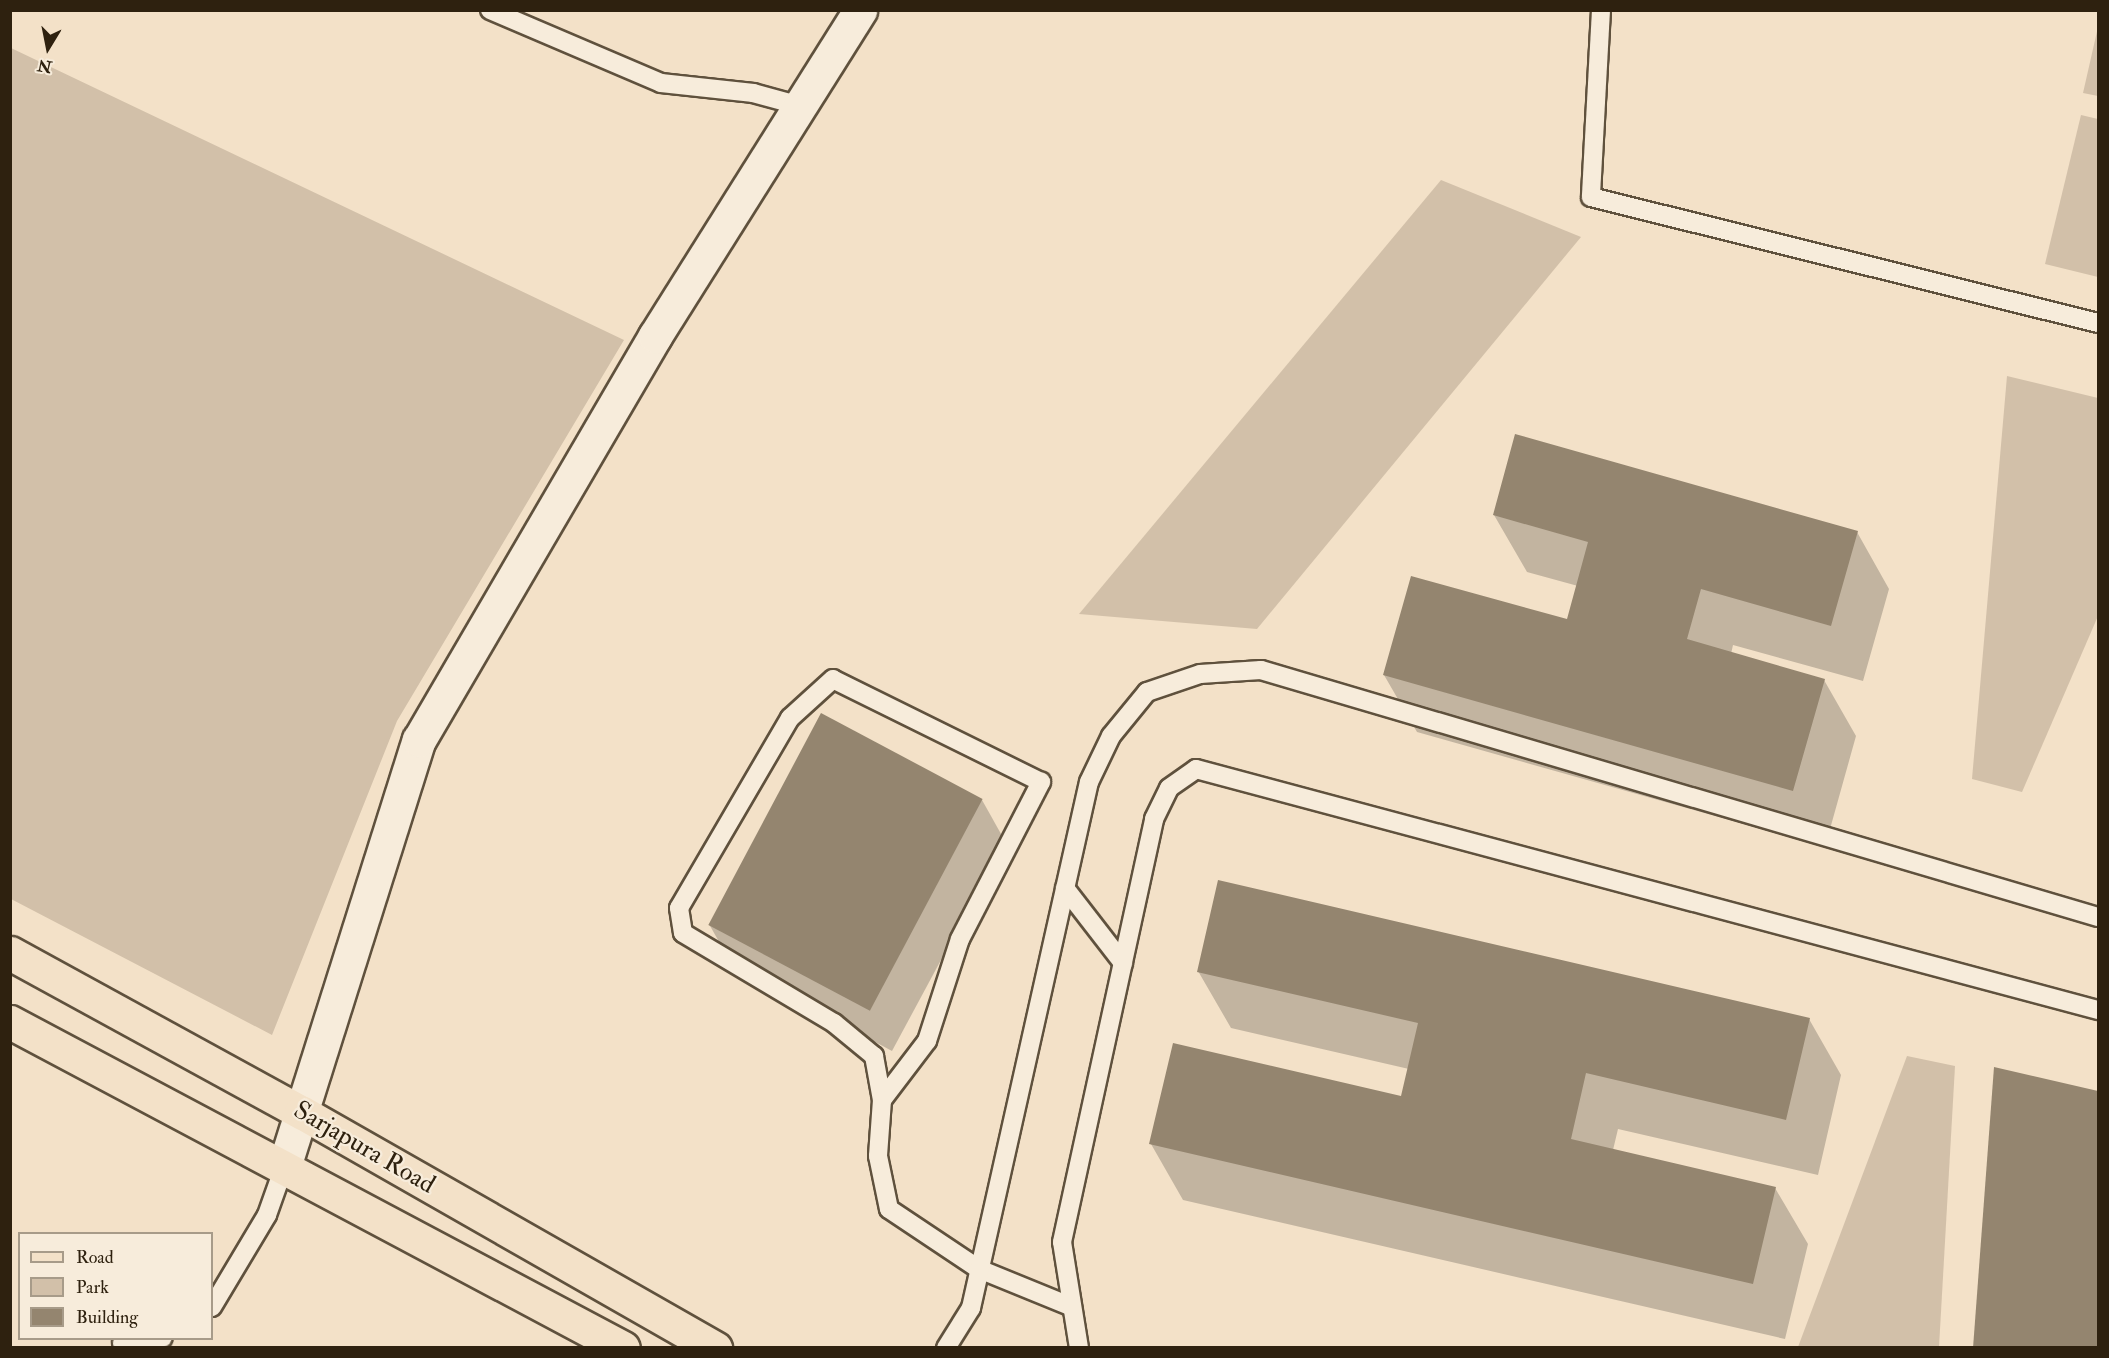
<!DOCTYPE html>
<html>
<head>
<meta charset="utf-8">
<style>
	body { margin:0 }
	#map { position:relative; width:2109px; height:1358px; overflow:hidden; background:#f3e1c8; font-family:"IM FELL Double Pica",serif }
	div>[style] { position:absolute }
	.green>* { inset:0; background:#d2c0a9 }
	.shadow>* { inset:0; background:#0003 }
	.building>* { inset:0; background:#94856f; transform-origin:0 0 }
	.roads { filter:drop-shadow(2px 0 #5f513d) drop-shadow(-2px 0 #5f513d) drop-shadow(0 2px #5f513d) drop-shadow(0 -2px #5f513d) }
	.lane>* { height:18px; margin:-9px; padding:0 9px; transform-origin:9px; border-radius:9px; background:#f7ecdb }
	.street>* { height:33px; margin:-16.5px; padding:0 16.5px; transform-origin:16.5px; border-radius:16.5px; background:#f7ecdb }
	.primary>* { height:33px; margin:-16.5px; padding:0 16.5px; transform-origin:16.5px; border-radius:16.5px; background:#f3e1c8 }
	span { translate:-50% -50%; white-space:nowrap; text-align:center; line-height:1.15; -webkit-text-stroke:4.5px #f7ecdb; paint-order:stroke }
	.street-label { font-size:26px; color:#2e210f }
	.frame { position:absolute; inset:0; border:12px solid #2e210f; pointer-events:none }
	.legend { position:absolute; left:18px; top:1232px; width:195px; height:108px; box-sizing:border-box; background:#f7ecdb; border:2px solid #a79b89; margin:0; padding:8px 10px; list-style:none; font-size:18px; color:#2e210f }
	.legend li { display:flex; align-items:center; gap:12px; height:30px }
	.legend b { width:30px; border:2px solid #a79b89 }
	.north { position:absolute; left:18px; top:18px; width:60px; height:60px; -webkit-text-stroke:4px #f7ecdb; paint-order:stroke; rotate:190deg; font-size:16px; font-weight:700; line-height:24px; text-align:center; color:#2e210f }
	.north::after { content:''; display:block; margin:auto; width:21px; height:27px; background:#2e210f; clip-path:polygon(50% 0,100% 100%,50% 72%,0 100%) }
</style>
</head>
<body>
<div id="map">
	<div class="green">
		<div style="clip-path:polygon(2098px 27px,2098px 96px,2083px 93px)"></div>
		<div style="clip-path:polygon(11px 48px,624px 340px,397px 721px,272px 1035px,11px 899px)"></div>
		<div style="clip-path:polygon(2081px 115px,2098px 119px,2098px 277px,2045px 264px)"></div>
		<div style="clip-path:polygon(1441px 180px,1581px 237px,1257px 629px,1079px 614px)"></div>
		<div style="clip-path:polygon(2007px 376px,2098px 398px,2098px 616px,2022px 792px,1972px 779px)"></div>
		<div style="clip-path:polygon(1907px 1056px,1955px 1066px,1939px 1347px,1798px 1347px)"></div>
	</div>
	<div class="shadow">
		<div style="clip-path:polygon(1494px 515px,1857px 532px,1889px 589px,1863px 681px,1733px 645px,1731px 654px,1824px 680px,1856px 736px,1825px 847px,1417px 732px,1384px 675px,1568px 621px,1578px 586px,1527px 572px)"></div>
		<div style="clip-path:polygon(982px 800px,1005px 841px,892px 1051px,732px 965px,709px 924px)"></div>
		<div style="clip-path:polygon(1198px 971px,1809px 1019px,1841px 1075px,1818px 1175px,1618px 1129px,1613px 1150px,1775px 1188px,1808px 1244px,1785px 1339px,1183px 1200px,1151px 1144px,1402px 1098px,1409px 1069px,1231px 1028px)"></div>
		<div style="clip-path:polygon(1996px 1069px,2098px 1093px,2098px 1348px,1975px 1348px)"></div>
	</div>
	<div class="building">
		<div style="clip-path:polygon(1515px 434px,1858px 531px,1831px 626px,1701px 589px,1687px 639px,1825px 679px,1793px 791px,1383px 675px,1411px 576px,1567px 619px,1588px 542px,1493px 515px)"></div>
		<div style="left:821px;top:713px;width:183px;height:240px;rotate:28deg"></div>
		<div style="clip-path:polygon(1218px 880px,1810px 1018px,1786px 1120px,1586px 1073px,1571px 1139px,1776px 1187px,1753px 1284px,1149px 1144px,1173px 1043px,1401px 1096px,1418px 1023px,1197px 972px)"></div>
		<div style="clip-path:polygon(1994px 1067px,2098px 1091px,2098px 1348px,1973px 1348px)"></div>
	</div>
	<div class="roads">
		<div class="lane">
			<div style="left:490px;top:10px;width:186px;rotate:23.1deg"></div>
			<div style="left:661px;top:83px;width:93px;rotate:6.2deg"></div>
			<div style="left:753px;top:93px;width:50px;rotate:15.2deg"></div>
			<div style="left:1601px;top:10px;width:187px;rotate:93.1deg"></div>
			<div style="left:1591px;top:197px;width:522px;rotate:13.96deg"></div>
			<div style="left:1065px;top:888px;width:95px;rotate:52.3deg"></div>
			<div style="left:882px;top:1100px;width:74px;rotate:-52.7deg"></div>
			<div style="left:927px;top:1041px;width:107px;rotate:-72.1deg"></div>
			<div style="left:960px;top:939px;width:177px;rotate:-62.7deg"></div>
			<div style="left:1041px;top:782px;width:232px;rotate:-153.7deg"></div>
			<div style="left:833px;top:679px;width:58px;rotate:137.8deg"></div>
			<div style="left:790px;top:718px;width:220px;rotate:120.3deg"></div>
			<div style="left:679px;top:908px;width:25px;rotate:81deg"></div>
			<div style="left:683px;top:933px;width:176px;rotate:30.8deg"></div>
			<div style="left:834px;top:1023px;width:52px;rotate:39.5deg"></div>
			<div style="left:874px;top:1056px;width:45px;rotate:79.7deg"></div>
			<div style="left:882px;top:1100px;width:56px;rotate:94.1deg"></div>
			<div style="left:878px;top:1156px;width:54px;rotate:78.3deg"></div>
			<div style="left:889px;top:1209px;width:108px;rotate:33.7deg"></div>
			<div style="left:979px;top:1269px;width:100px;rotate:22.2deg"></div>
			<div style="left:212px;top:1307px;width:107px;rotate:-59.1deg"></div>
			<div style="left:267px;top:1215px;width:51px;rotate:-70.5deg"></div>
			<div style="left:122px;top:1343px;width:41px;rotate:-7deg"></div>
			<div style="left:946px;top:1348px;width:47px;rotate:-58deg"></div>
			<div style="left:971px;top:1308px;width:539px;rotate:-77.36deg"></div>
			<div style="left:1089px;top:782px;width:51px;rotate:-64.4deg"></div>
			<div style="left:1111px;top:736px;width:57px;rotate:-50.7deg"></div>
			<div style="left:1147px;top:692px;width:56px;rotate:-18.8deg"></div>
			<div style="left:1200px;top:674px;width:61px;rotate:-3.8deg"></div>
			<div style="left:1261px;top:670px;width:873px;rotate:16.44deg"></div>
			<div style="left:1079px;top:1348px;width:107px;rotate:-99.1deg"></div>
			<div style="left:1062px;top:1242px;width:433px;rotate:-77.7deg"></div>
			<div style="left:1154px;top:819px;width:34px;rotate:-64deg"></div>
			<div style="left:1169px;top:788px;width:33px;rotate:-35deg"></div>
			<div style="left:1196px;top:769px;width:934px;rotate:14.96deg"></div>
		</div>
		<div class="street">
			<div style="left:284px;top:1167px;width:448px;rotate:-72.5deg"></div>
			<div style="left:419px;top:740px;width:468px;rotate:-59.7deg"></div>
			<div style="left:655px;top:336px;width:385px;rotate:-57.8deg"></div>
		</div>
		<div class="primary">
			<div style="left:10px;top:953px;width:332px;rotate:28.7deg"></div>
			<div style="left:301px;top:1112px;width:477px;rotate:29.7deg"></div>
			<div style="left:10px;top:1022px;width:694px;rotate:28deg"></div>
		</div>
	</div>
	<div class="street-label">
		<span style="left:364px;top:1148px;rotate:30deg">Sarjapura Road</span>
	</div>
	<div class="frame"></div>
	<ul class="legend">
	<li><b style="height:8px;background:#f3e1c8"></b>Road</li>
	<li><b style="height:16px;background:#d2c0a9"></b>Park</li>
	<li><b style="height:16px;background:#94856f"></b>Building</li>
	</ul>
	<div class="north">N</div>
</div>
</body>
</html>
